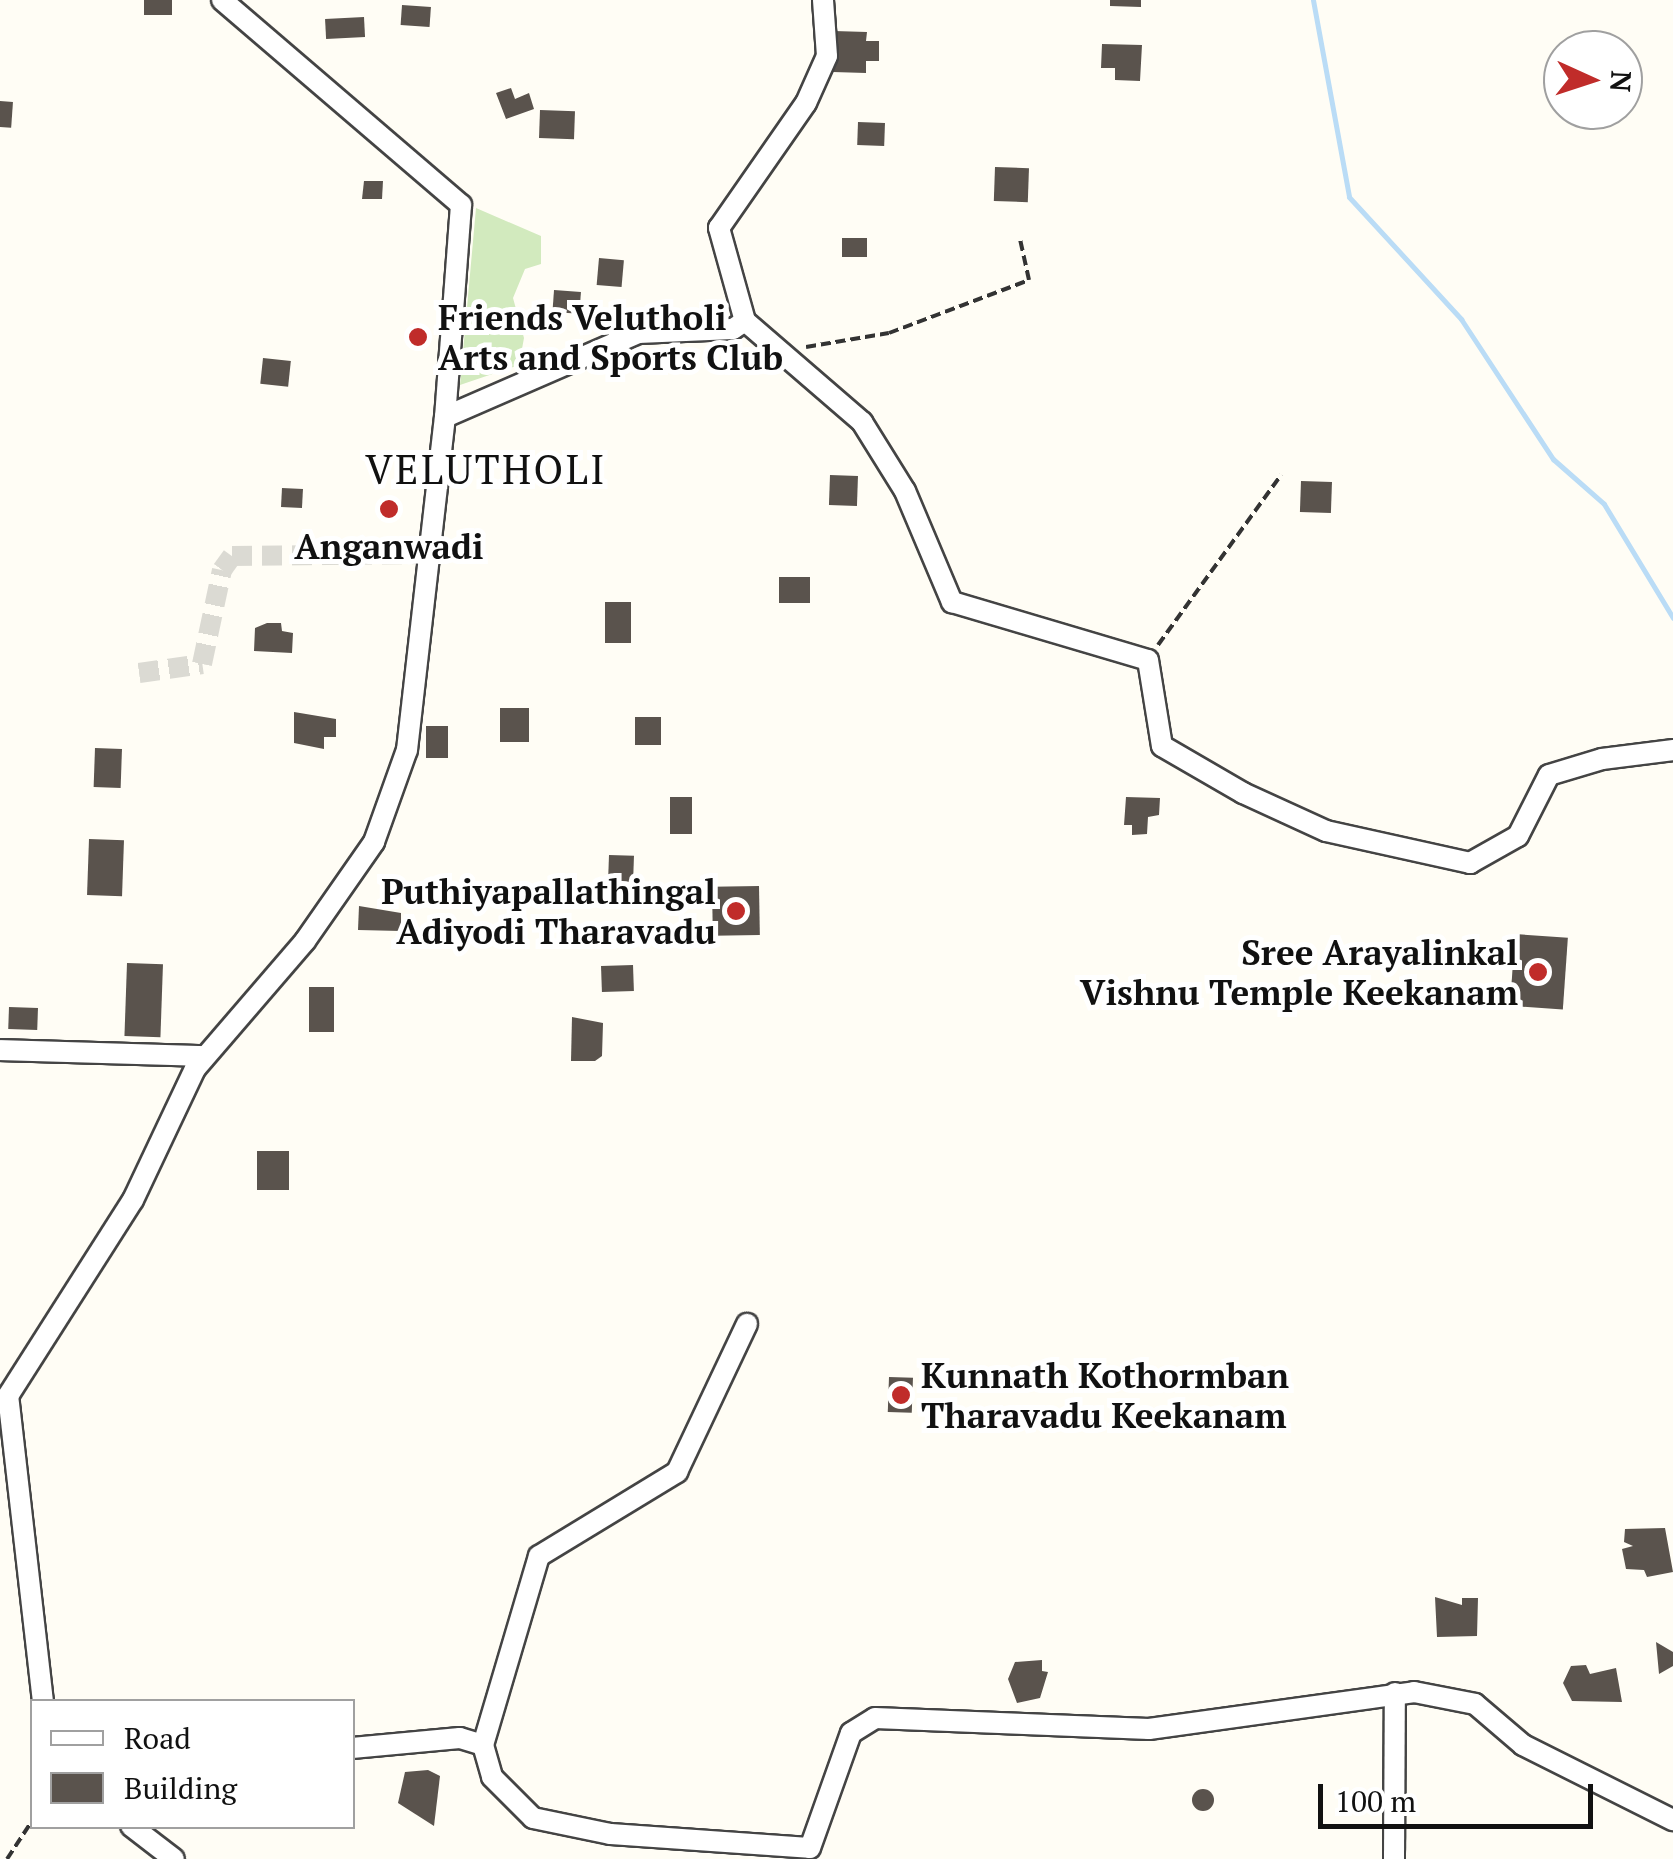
<!DOCTYPE html>
<html>
<head>
<meta charset="utf-8">
<style>
	body { margin:0 }
	#map { position:relative; width:1673px; height:1859px; overflow:hidden; background:#fffdf5; font-family:"PT Serif",serif }
	div>[style] { position:absolute }
	.green>* { inset:0; background:#d2eabe }
	.stream>* { height:5px; margin:-2.5px; padding:0 2.5px; transform-origin:2.5px; border-radius:2.5px; background:#badcf6 }
	.building>* { inset:0; background:#5a534d; transform-origin:0 0 }
	.round { border-radius:50% }
	.minor-tunnel>* { height:20px; margin-top:-10px; transform-origin:0; background:repeating-linear-gradient(90deg,#dbdad3 0 20px,transparent 0 30px) }
	.path>* { height:4px; margin-top:-2px; transform-origin:0; background:repeating-linear-gradient(90deg,#333 0 10px,transparent 0 15px) }
	.roads { filter:drop-shadow(2px 0 #444) drop-shadow(-2px 0 #444) drop-shadow(0 2px #444) drop-shadow(0 -2px #444) }
	.minor>* { height:20px; margin:-10px; padding:0 10px; transform-origin:10px; border-radius:10px; background:#fff }
	.dots>* { width:28px; height:28px; translate:-50% -50%; box-sizing:border-box; border:5px solid #fff; border-radius:50% }
	span { translate:-50% -50%; white-space:nowrap; text-align:center; line-height:1.15; -webkit-text-stroke:10px #fff; paint-order:stroke }
	.poi-label { font-size:35px; color:#111; font-weight:700 }
	.left { translate:0 -50%; text-align:left }
	.right { translate:-100% -50%; text-align:right }
	.quarter-label { font-size:40px; color:#111; letter-spacing:2.5px }
	.legend { position:absolute; left:30px; top:1699px; width:325px; height:130px; box-sizing:border-box; background:#fff; border:2px solid #a0a0a0; margin:0; padding:12px 18px; list-style:none; font-size:30px; color:#111 }
	.legend li { display:flex; align-items:center; gap:20px; height:50px }
	.legend b { width:50px; border:2px solid #a0a0a0 }
	.north { position:absolute; left:1543px; top:30px; width:100px; height:100px; box-sizing:border-box; background:#fff; border:2px solid #a0a0a0; border-radius:50%; rotate:93deg; font-size:28px; font-weight:700; line-height:40px; text-align:center; color:#111 }
	.north::after { content:''; display:block; margin:auto; width:35px; height:45px; background:#c02c2a; clip-path:polygon(50% 0,100% 100%,50% 72%,0 100%) }
	.scale { position:absolute; left:1318px; top:1784px; width:275px; height:45px; box-sizing:border-box; border:5px solid #111; border-top:0; padding-left:12px; font-size:30px; line-height:35px; white-space:nowrap; color:#111; -webkit-text-stroke:8px #fff; paint-order:stroke }
</style>
</head>
<body>
<div id="map">
	<div class="green">
		<div style="clip-path:polygon(476px 208px,541px 236px,541px 264px,525px 269px,513px 298px,524px 338px,519px 365px,460px 385px)"></div>
	</div>
	<div class="stream">
		<div style="left:1313px;top:0;width:200px;rotate:79.6deg"></div>
		<div style="left:1349px;top:197px;width:166px;rotate:47.4deg"></div>
		<div style="left:1461px;top:319px;width:168px;rotate:56.7deg"></div>
		<div style="left:1553px;top:459px;width:68px;rotate:41.4deg"></div>
		<div style="left:1604px;top:504px;width:133px;rotate:58.8deg"></div>
	</div>
	<div class="building">
		<div style="left:144px;top:0;width:28px;height:15px"></div>
		<div style="clip-path:polygon(1110px 0,1141px 0,1141px 7px,1110px 6px)"></div>
		<div style="left:402px;top:5px;width:29px;height:20px;rotate:4deg"></div>
		<div style="left:364px;top:17px;width:20px;height:39px;rotate:87deg"></div>
		<div style="clip-path:polygon(834px 31px,867px 32px,866px 41px,879px 41px,879px 61px,866px 61px,866px 73px,833px 72px)"></div>
		<div style="clip-path:polygon(1102px 44px,1142px 45px,1140px 81px,1115px 80px,1115px 68px,1101px 68px)"></div>
		<div style="clip-path:polygon(511px 88px,515px 99px,529px 93px,534px 109px,506px 119px,496px 93px)"></div>
		<div style="left:0;top:101px;width:13px;height:26px;rotate:4deg"></div>
		<div style="left:540px;top:110px;width:35px;height:28px;rotate:2deg"></div>
		<div style="left:858px;top:122px;width:27px;height:23px;rotate:2deg"></div>
		<div style="left:995px;top:167px;width:34px;height:34px;rotate:2deg"></div>
		<div style="clip-path:polygon(364px 181px,383px 181px,382px 199px,362px 199px)"></div>
		<div style="left:842px;top:238px;width:25px;height:19px"></div>
		<div style="left:599px;top:258px;width:25px;height:27px;rotate:5deg"></div>
		<div style="left:554px;top:290px;width:27px;height:22px;rotate:4deg"></div>
		<div style="clip-path:polygon(413px 326px,425px 327px,424px 348px,410px 347px)"></div>
		<div style="left:263px;top:358px;width:28px;height:26px;rotate:6deg"></div>
		<div style="left:830px;top:475px;width:28px;height:30px;rotate:2deg"></div>
		<div style="left:1301px;top:481px;width:31px;height:31px;rotate:2deg"></div>
		<div style="left:282px;top:488px;width:21px;height:19px;rotate:3deg"></div>
		<div style="left:387px;top:496px;width:10px;height:24px;rotate:17deg"></div>
		<div style="left:779px;top:577px;width:31px;height:26px"></div>
		<div style="left:605px;top:602px;width:26px;height:41px"></div>
		<div style="clip-path:polygon(267px 623px,281px 623px,282px 631px,293px 633px,292px 653px,254px 651px,255px 628px)"></div>
		<div style="left:500px;top:708px;width:29px;height:34px"></div>
		<div style="clip-path:polygon(294px 712px,336px 719px,336px 737px,324px 737px,324px 749px,294px 743px)"></div>
		<div style="left:635px;top:717px;width:26px;height:28px"></div>
		<div style="left:426px;top:726px;width:22px;height:32px"></div>
		<div style="left:95px;top:748px;width:27px;height:39px;rotate:2deg"></div>
		<div style="left:670px;top:797px;width:22px;height:37px"></div>
		<div style="clip-path:polygon(1126px 797px,1160px 798px,1159px 815px,1148px 817px,1147px 834px,1132px 835px,1132px 825px,1124px 825px)"></div>
		<div style="left:89px;top:839px;width:35px;height:56px;rotate:2deg"></div>
		<div style="left:609px;top:855px;width:25px;height:26px;rotate:2deg"></div>
		<div style="left:759px;top:886px;width:49px;height:47px;rotate:89deg"></div>
		<div style="clip-path:polygon(359px 906px,401px 913px,401px 931px,358px 930px)"></div>
		<div style="left:1515px;top:934px;width:53px;height:72px;rotate:4deg"></div>
		<div style="left:127px;top:963px;width:36px;height:73px;rotate:2deg"></div>
		<div style="left:633px;top:965px;width:26px;height:32px;rotate:88deg"></div>
		<div style="left:309px;top:987px;width:25px;height:45px"></div>
		<div style="left:9px;top:1007px;width:29px;height:22px;rotate:2deg"></div>
		<div style="clip-path:polygon(572px 1017px,603px 1023px,602px 1056px,595px 1061px,571px 1061px)"></div>
		<div style="left:257px;top:1151px;width:32px;height:39px"></div>
		<div style="left:889px;top:1377px;width:24px;height:35px;rotate:2deg"></div>
		<div style="clip-path:polygon(1665px 1528px,1673px 1572px,1647px 1577px,1644px 1570px,1626px 1569px,1622px 1549px,1633px 1546px,1624px 1542px,1625px 1529px)"></div>
		<div style="clip-path:polygon(1435px 1597px,1462px 1605px,1462px 1598px,1478px 1598px,1477px 1636px,1437px 1637px)"></div>
		<div style="clip-path:polygon(1656px 1642px,1673px 1652px,1673px 1666px,1659px 1674px)"></div>
		<div style="clip-path:polygon(1042px 1660px,1042px 1671px,1048px 1672px,1040px 1698px,1017px 1703px,1008px 1679px,1015px 1662px)"></div>
		<div style="clip-path:polygon(1586px 1665px,1590px 1674px,1616px 1668px,1622px 1702px,1572px 1701px,1563px 1683px,1571px 1666px)"></div>
		<div style="clip-path:polygon(428px 1770px,440px 1776px,434px 1826px,398px 1803px,405px 1772px)"></div>
		<div class="round" style="left:1192px;top:1789px;width:22px;height:22px"></div>
	</div>
	<div class="minor-tunnel">
		<div style="left:139px;top:673px;width:64px;rotate:-8.1deg"></div>
		<div style="left:202px;top:664px;width:96px;rotate:-78deg"></div>
		<div style="left:222px;top:570px;width:17px;rotate:-54deg"></div>
		<div style="left:232px;top:556px;width:197px;rotate:-0.6deg"></div>
	</div>
	<div class="path">
		<div style="left:806px;top:347px;width:84px;rotate:-9.6deg"></div>
		<div style="left:889px;top:333px;width:150px;rotate:-20.7deg"></div>
		<div style="left:1029px;top:280px;width:42px;rotate:-102.4deg"></div>
		<div style="left:1158px;top:645px;width:210px;rotate:-54.1deg"></div>
		<div style="left:7px;top:1859px;width:45px;rotate:-56.7deg"></div>
	</div>
	<div class="roads">
		<div class="minor">
			<div style="left:222px;top:0;width:315px;rotate:40.6deg"></div>
			<div style="left:461px;top:205px;width:213px;rotate:94.3deg"></div>
			<div style="left:745px;top:321px;width:97px;rotate:-105.6deg"></div>
			<div style="left:719px;top:228px;width:152px;rotate:-55.2deg"></div>
			<div style="left:806px;top:103px;width:51px;rotate:-65.9deg"></div>
			<div style="left:827px;top:56px;width:56px;rotate:-94.1deg"></div>
			<div style="left:0;top:1050px;width:205px;rotate:1.7deg"></div>
			<div style="left:43px;top:1702px;width:308px;rotate:-96.5deg"></div>
			<div style="left:8px;top:1396px;width:232px;rotate:-57.5deg"></div>
			<div style="left:133px;top:1200px;width:145px;rotate:-64.7deg"></div>
			<div style="left:195px;top:1069px;width:169px;rotate:-49.3deg"></div>
			<div style="left:305px;top:941px;width:121px;rotate:-55.1deg"></div>
			<div style="left:374px;top:842px;width:98px;rotate:-70.3deg"></div>
			<div style="left:407px;top:750px;width:335px;rotate:-83.5deg"></div>
			<div style="left:445px;top:417px;width:210px;rotate:-23.5deg"></div>
			<div style="left:638px;top:333px;width:95px;rotate:-2.4deg"></div>
			<div style="left:733px;top:329px;width:14px;rotate:-34deg"></div>
			<div style="left:745px;top:321px;width:155px;rotate:40.8deg"></div>
			<div style="left:862px;top:422px;width:81px;rotate:58.1deg"></div>
			<div style="left:905px;top:491px;width:121px;rotate:67.1deg"></div>
			<div style="left:952px;top:602px;width:204px;rotate:16.5deg"></div>
			<div style="left:1148px;top:660px;width:87px;rotate:80.8deg"></div>
			<div style="left:1162px;top:746px;width:94px;rotate:30.1deg"></div>
			<div style="left:1243px;top:793px;width:91px;rotate:24.6deg"></div>
			<div style="left:1326px;top:831px;width:148px;rotate:12.5deg"></div>
			<div style="left:1470px;top:863px;width:55px;rotate:-29.4deg"></div>
			<div style="left:1518px;top:836px;width:68px;rotate:-63.1deg"></div>
			<div style="left:1549px;top:775px;width:55px;rotate:-16.8deg"></div>
			<div style="left:1602px;top:759px;width:72px;rotate:-7.2deg"></div>
			<div style="left:483px;top:1745px;width:197px;rotate:-73.5deg"></div>
			<div style="left:539px;top:1556px;width:162px;rotate:-31.3deg"></div>
			<div style="left:677px;top:1472px;width:164px;rotate:-64.7deg"></div>
			<div style="left:352px;top:1748px;width:108px;rotate:-5.3deg"></div>
			<div style="left:460px;top:1738px;width:24px;rotate:17deg"></div>
			<div style="left:483px;top:1745px;width:33px;rotate:74deg"></div>
			<div style="left:492px;top:1777px;width:58px;rotate:45deg"></div>
			<div style="left:533px;top:1818px;width:79px;rotate:11.7deg"></div>
			<div style="left:610px;top:1834px;width:200px;rotate:4deg"></div>
			<div style="left:810px;top:1848px;width:122px;rotate:-70.4deg"></div>
			<div style="left:851px;top:1733px;width:28px;rotate:-32deg"></div>
			<div style="left:875px;top:1718px;width:274px;rotate:2.3deg"></div>
			<div style="left:1149px;top:1729px;width:268px;rotate:-7.9deg"></div>
			<div style="left:1414px;top:1692px;width:62px;rotate:11.1deg"></div>
			<div style="left:1475px;top:1704px;width:63px;rotate:40.5deg"></div>
			<div style="left:1523px;top:1745px;width:168px;rotate:26.6deg"></div>
			<div style="left:131px;top:1826px;width:54px;rotate:37.5deg"></div>
			<div style="left:1394px;top:1859px;width:166px;rotate:-89.7deg"></div>
		</div>
	</div>
	<div class="dots">
		<div style="left:418px;top:337px;background:#c02c2a"></div>
		<div style="left:389px;top:509px;background:#c02c2a"></div>
		<div style="left:736px;top:911px;background:#c02c2a"></div>
		<div style="left:1538px;top:972px;background:#c02c2a"></div>
		<div style="left:901px;top:1395px;background:#c02c2a"></div>
	</div>
	<div class="poi-label">
		<span class="left" style="left:438px;top:337px">Friends Velutholi<br>Arts and Sports Club</span>
		<span style="left:389px;top:546px">Anganwadi</span>
		<span class="right" style="left:716px;top:911px">Puthiyapallathingal<br>Adiyodi Tharavadu</span>
		<span class="right" style="left:1518px;top:972px">Sree Arayalinkal<br>Vishnu Temple Keekanam</span>
		<span class="left" style="left:921px;top:1395px">Kunnath Kothormban<br>Tharavadu Keekanam</span>
	</div>
	<div class="quarter-label">
		<span style="left:486px;top:469px">VELUTHOLI</span>
	</div>
	<ul class="legend">
	<li><b style="height:12px;background:#fff"></b>Road</li>
	<li><b style="height:28px;background:#5a534d"></b>Building</li>
	</ul>
	<div class="north">N</div>
	<div class="scale">100 m</div>
</div>
</body>
</html>
